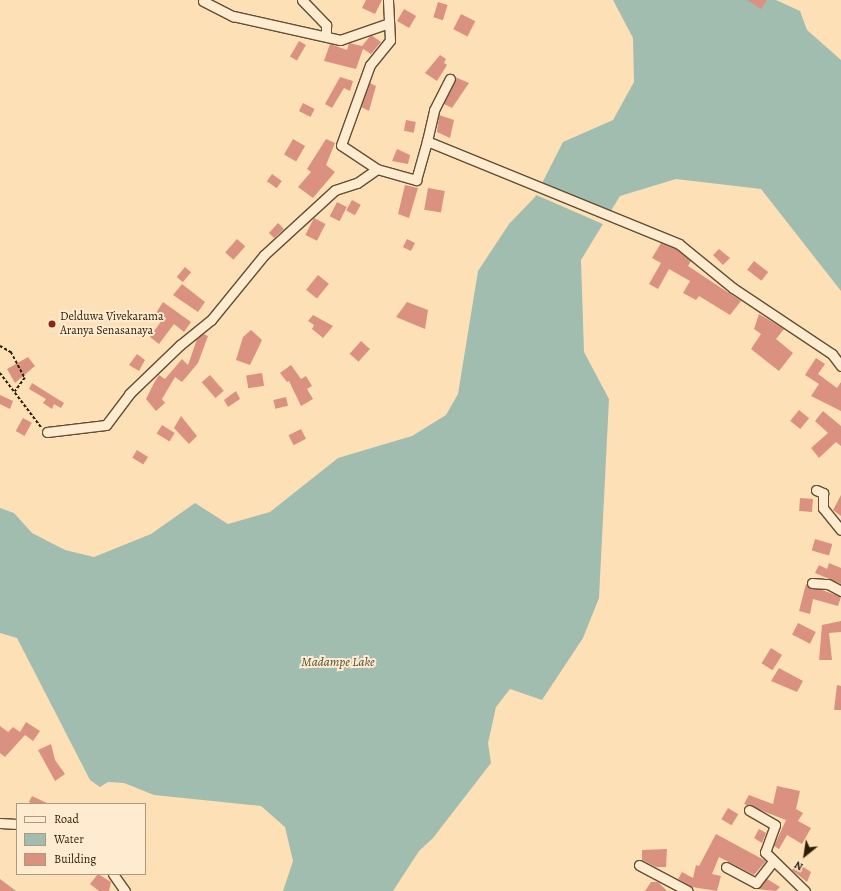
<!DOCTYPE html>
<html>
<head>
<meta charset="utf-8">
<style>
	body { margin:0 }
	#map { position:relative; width:841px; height:891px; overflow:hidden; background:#fee0b6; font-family:Alegreya,serif }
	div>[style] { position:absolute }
	.water>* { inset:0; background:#a0bdb0 }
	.pier>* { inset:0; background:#fee0b6 }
	.building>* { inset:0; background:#da9180; transform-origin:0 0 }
	.path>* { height:1.5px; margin-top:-0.75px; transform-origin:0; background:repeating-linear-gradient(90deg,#2e1d07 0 3px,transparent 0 5px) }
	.roads { filter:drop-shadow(1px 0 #624e33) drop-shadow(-1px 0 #624e33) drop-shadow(0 1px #624e33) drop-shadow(0 -1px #624e33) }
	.minor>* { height:9px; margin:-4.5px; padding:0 4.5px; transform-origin:4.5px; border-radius:4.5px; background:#feebd0 }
	.dots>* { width:11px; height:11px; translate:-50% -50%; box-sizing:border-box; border:2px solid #feebd0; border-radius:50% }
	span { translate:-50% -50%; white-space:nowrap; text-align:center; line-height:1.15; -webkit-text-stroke:4px #feebd0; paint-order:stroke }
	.poi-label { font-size:12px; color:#2e1d07 }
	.left { translate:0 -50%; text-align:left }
	.water-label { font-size:13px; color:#504d3a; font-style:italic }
	.legend { position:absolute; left:16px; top:803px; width:130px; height:72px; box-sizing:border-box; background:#feebd0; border:1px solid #ab9980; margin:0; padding:5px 7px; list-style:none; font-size:12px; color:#2e1d07 }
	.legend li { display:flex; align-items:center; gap:8px; height:20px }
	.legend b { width:20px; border:1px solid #ab9980 }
	.north { position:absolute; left:785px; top:835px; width:40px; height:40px; -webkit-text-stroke:3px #feebd0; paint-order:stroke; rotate:210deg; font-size:11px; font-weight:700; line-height:16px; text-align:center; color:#2e1d07 }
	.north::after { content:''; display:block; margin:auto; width:14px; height:18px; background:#2e1d07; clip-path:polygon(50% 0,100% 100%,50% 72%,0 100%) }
</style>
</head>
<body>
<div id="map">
	<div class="water">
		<div style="clip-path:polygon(613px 0,776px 0,800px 11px,807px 30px,841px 60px,841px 291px,761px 189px,676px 179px,620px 196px,581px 260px,584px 352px,609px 399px,599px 598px,583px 638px,542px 700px,510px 689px,496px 707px,488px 743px,491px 763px,433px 838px,419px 851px,393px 891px,283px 891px,293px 861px,285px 827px,261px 806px,154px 795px,124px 783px,108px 782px,100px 787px,90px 780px,17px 638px,0 633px,0 508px,14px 513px,32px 533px,65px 550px,94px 557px,151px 534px,195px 503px,228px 524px,270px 512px,338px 458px,412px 436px,446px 415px,458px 394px,478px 271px,509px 224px,535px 197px,563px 142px,613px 120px,634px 82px,633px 38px)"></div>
	</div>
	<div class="pier">
		<div style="clip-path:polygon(536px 189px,607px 221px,605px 225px,534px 194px)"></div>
	</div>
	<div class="building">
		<div style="clip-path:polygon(366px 0,382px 0,375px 14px,362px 8px)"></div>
		<div style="clip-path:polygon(747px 0,767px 0,761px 9px)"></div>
		<div style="left:438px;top:2px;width:10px;height:16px;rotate:17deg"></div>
		<div style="left:404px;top:9px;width:14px;height:14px;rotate:30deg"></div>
		<div style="left:461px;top:14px;width:16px;height:17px;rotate:27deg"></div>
		<div style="clip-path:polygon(371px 35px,381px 42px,371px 54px,363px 49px,356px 69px,324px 61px,330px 44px,347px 50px,349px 43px,362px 46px)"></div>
		<div style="left:299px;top:41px;width:8px;height:18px;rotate:30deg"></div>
		<div style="clip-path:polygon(440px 55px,446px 59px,444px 63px,447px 65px,437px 81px,425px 73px)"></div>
		<div style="clip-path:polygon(340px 77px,353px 81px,350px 91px,344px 88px,332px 108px,325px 104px)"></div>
		<div style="clip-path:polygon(455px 77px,469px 83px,452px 108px,444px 104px)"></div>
		<div style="clip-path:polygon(370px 83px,376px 86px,369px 111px,361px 107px)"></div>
		<div style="left:303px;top:103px;width:13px;height:9px;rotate:27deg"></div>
		<div style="clip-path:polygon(439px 115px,454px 120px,450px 138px,437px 132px)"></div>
		<div style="left:406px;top:120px;width:10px;height:11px;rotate:11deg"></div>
		<div style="left:293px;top:139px;width:14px;height:18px;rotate:30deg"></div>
		<div style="clip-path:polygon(326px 139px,335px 143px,326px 165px,335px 172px,313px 198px,298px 187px,311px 172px,307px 169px)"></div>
		<div style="clip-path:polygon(397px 149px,410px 155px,408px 164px,392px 161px)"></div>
		<div style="left:272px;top:174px;width:12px;height:9px;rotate:35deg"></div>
		<div style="clip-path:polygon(405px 185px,418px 188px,409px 218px,398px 214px)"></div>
		<div style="left:428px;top:188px;width:17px;height:22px;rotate:10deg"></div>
		<div style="left:352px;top:200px;width:10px;height:12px;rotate:29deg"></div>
		<div style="left:337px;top:202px;width:11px;height:16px;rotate:27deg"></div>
		<div style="left:314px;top:218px;width:13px;height:19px;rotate:27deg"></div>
		<div style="clip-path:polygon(278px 223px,284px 229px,274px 238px,269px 233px)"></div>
		<div style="left:237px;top:239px;width:11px;height:18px;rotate:41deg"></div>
		<div style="left:407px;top:239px;width:9px;height:9px;rotate:27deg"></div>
		<div style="clip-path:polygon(661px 243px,676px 249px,691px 261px,688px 266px,741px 301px,730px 315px,699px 296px,696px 300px,683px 293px,690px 281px,669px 269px,658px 289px,649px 284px,661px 263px,652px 258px)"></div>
		<div style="clip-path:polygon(719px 249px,730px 258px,723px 265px,713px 255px)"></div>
		<div style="left:754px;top:261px;width:18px;height:11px;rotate:38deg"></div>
		<div style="left:185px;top:267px;width:8px;height:13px;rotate:40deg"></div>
		<div style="left:318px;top:275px;width:14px;height:19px;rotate:39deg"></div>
		<div style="clip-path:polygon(182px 284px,205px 302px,198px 312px,173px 295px)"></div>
		<div style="clip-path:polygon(163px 302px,191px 322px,184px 332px,174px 324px,159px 344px,150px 337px,162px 320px,156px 313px)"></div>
		<div style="clip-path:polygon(407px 302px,428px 310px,425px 329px,396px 317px)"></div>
		<div style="clip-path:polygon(759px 314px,784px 329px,776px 339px,793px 353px,779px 371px,751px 349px,761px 334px,754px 329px)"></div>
		<div style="clip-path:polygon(313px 315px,333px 326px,323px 338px,312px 329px,314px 325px,308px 321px)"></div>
		<div style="clip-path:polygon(251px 330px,262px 340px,250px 365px,236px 360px,243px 337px)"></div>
		<div style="clip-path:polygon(203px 334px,208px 336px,198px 363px,182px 382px,175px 377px,162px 399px,165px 403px,156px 411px,146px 399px,154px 383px,159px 375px,165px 379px,182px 359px,188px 365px,197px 339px)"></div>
		<div style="left:361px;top:341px;width:12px;height:17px;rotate:42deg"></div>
		<div style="clip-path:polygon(137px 354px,145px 360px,139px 371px,129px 365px)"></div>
		<div style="clip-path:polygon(28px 357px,35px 366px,15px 383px,7px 369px)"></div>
		<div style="clip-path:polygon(816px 358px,825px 364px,818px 374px,837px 388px,841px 382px,841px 411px,811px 396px,819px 384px,805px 375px)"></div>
		<div style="clip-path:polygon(291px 365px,301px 379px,306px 376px,312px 386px,307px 389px,313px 399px,301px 406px,289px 381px,287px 382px,280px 373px)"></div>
		<div style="left:262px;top:373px;width:13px;height:16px;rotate:81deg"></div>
		<div style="left:210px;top:375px;width:21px;height:11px;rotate:49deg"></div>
		<div style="clip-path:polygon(32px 383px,64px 403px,61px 408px,54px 404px,52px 409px,43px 403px,46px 399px,29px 389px)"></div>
		<div style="clip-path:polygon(236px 391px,240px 399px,228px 407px,224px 400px)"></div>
		<div style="clip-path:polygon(0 395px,13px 401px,10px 409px,0 404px)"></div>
		<div style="left:286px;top:397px;width:9px;height:13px;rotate:77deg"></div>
		<div style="left:799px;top:410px;width:13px;height:14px;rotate:39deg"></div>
		<div style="clip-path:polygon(823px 411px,841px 426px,841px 446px,836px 442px,819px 458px,811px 448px,828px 433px,815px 421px)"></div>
		<div style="clip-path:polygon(181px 416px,197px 436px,189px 444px,174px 428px)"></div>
		<div style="left:23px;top:418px;width:10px;height:15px;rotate:29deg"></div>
		<div style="left:162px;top:425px;width:15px;height:10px;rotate:32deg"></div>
		<div style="left:301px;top:429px;width:11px;height:14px;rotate:63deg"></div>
		<div style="left:137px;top:450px;width:13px;height:9px;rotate:32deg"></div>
		<div style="clip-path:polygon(841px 495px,841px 516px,833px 510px)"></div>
		<div style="left:800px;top:498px;width:13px;height:13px;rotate:4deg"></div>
		<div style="left:815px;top:539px;width:18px;height:12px;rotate:16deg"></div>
		<div style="clip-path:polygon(829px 563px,841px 568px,841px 584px,815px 573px,819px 565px,827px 569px)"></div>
		<div style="clip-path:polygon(806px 584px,841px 597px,838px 606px,813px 599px,810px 614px,799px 611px)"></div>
		<div style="clip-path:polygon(841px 621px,841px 632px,829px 633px,832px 660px,819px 660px,822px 625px)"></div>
		<div style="left:798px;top:623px;width:20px;height:13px;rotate:27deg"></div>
		<div style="left:771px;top:648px;width:13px;height:18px;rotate:32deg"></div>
		<div style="clip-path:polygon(779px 668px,803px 681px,797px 692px,771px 681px)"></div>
		<div style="clip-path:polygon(837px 685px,841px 686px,841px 710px,834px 710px)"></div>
		<div style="clip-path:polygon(26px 722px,40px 731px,33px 741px,25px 735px,5px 757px,0 753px,0 726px,8px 732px,13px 727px,20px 732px)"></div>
		<div style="clip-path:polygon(51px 744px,55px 760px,65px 774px,55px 781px,38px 750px)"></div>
		<div style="clip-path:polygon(777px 786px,800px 791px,796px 809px,803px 813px,798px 821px,811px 828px,802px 844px,787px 835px,779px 849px,774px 846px,786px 820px,744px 804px,749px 795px,773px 804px)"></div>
		<div style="clip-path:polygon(32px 796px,49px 804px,32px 804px,29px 802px)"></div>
		<div style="left:728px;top:808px;width:12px;height:13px;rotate:31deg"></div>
		<div style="clip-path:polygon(759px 829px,766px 833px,762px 843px,754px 838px)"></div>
		<div style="clip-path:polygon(716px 834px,766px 861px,754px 875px,719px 857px,712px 874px,721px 876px,717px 891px,692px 887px,678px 879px,682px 872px,693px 878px,696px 865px,699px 866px)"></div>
		<div style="clip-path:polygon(667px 849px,666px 867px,656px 867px,642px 860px,642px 850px)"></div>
		<div style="clip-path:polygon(796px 862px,811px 872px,807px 882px,792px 870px)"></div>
		<div style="clip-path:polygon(98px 874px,111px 882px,109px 891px,99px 891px,90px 884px)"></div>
		<div style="clip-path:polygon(0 879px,16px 891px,0 891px)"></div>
		<div style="clip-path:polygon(767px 879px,780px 887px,776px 891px,757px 889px)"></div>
		<div style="clip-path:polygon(651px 882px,658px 882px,667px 891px,645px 891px)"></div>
	</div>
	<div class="path">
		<div style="left:0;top:346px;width:13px;rotate:29deg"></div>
		<div style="left:11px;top:352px;width:30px;rotate:62deg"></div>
		<div style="left:25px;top:378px;width:17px;rotate:126deg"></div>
		<div style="left:0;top:373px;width:68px;rotate:52.8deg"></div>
	</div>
	<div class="roads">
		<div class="minor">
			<div style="left:302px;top:0;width:35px;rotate:46deg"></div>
			<div style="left:326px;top:25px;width:11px;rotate:90deg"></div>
			<div style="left:203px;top:1px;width:34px;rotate:27deg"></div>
			<div style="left:233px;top:16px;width:110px;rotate:12.6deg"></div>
			<div style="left:340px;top:40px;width:52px;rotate:-19.1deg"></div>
			<div style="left:427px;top:141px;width:32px;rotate:-77deg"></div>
			<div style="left:434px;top:110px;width:35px;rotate:-63deg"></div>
			<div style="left:377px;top:169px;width:43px;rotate:-146.3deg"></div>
			<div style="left:341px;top:145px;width:85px;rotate:-70.1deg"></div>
			<div style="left:370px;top:65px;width:32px;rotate:-51deg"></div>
			<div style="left:390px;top:40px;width:40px;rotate:-92.9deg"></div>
			<div style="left:47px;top:432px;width:59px;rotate:-6.8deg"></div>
			<div style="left:106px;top:425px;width:39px;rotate:-53deg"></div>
			<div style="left:129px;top:394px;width:71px;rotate:-43.9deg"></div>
			<div style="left:180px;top:345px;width:40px;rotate:-39deg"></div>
			<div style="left:211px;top:320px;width:84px;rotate:-50.8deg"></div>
			<div style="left:264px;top:255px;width:96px;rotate:-42.5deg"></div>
			<div style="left:335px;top:190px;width:23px;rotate:-18deg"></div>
			<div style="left:357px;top:183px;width:24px;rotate:-35deg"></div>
			<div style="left:377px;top:169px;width:41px;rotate:15.8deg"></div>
			<div style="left:416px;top:180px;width:41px;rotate:-74.2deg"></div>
			<div style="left:427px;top:141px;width:272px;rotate:22.2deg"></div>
			<div style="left:679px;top:244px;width:70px;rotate:39.2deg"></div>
			<div style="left:733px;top:288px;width:119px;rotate:33.7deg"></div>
			<div style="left:832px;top:354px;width:15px;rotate:53deg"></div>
			<div style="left:816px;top:490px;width:8px;rotate:23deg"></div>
			<div style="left:823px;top:493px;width:15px;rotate:90deg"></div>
			<div style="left:823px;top:508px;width:28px;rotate:51deg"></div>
			<div style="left:812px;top:583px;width:16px;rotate:4deg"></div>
			<div style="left:828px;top:584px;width:15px;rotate:28deg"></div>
			<div style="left:749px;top:810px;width:30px;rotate:30deg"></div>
			<div style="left:775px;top:825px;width:29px;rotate:110deg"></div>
			<div style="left:765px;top:852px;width:56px;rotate:44.3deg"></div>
			<div style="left:0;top:823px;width:17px;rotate:3deg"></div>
			<div style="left:639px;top:865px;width:55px;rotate:28deg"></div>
			<div style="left:726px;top:867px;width:34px;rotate:28deg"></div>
			<div style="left:756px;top:883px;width:28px;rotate:-52deg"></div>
			<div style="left:113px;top:874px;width:21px;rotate:55deg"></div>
		</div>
	</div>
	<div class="dots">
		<div style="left:52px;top:324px;background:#8f2418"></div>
	</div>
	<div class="poi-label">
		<span class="left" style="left:60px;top:324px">Delduwa Vivekarama<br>Aranya Senasanaya</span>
	</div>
	<div class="water-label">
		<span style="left:338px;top:662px">Madampe Lake</span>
	</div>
	<ul class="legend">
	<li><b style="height:5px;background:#feebd0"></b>Road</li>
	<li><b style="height:11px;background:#a0bdb0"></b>Water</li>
	<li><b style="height:11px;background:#da9180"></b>Building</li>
	</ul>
	<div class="north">N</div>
</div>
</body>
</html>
